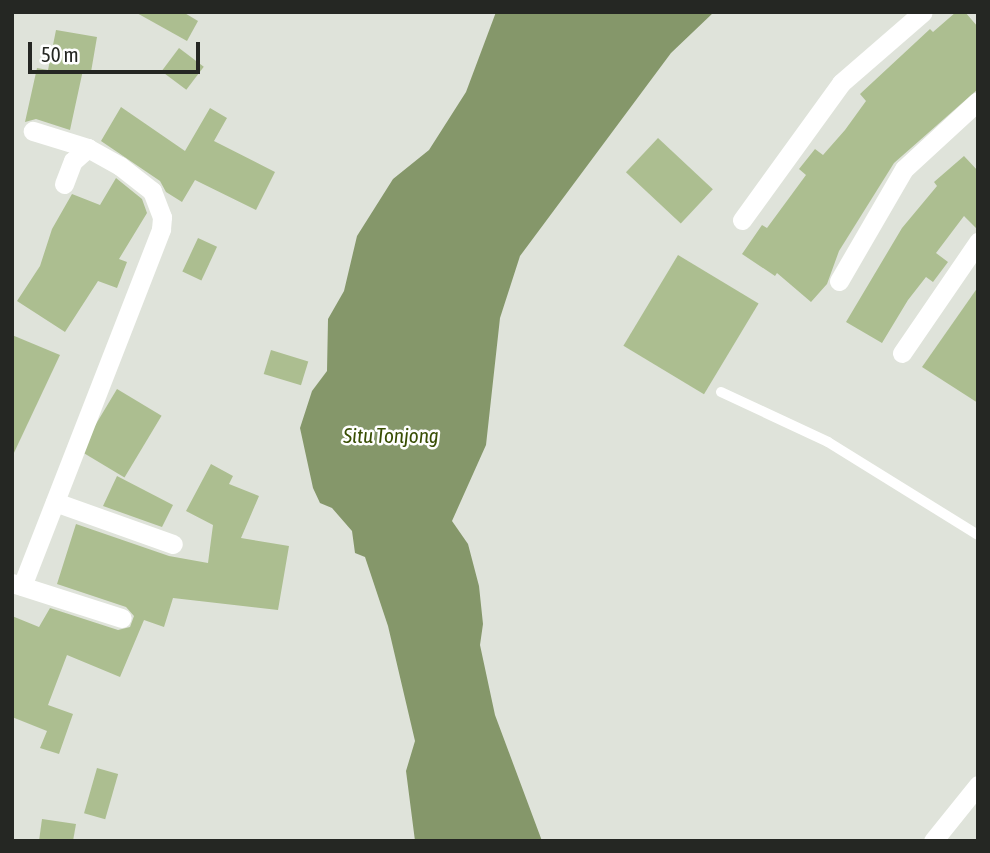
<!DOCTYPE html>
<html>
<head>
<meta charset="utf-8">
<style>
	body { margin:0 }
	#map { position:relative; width:990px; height:853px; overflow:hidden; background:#dfe3da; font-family:"Asap Condensed",sans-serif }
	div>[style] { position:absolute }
	.water>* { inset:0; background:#85976a }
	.building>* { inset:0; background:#acbe90; transform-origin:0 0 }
	.service>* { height:10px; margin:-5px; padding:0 5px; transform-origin:5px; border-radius:5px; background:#fff }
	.minor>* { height:19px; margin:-9.5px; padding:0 9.5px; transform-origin:9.5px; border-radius:9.5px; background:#fff }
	span { translate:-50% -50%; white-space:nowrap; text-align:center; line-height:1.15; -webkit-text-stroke:5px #fff; paint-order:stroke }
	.water-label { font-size:21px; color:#394e04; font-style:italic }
	.frame { position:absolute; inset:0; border:14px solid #252723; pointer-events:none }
	.scale { position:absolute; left:28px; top:42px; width:172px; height:32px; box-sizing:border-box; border:4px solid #252723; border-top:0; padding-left:9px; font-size:21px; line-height:24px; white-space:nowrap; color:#252723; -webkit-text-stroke:5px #fff; paint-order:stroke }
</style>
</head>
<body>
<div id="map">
	<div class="water">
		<div style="clip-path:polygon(496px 12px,714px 12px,671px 53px,520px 256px,500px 318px,486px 445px,452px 521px,468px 544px,479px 586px,483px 624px,480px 645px,495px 715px,542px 841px,415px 841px,406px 771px,415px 741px,388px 626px,365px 557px,355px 553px,352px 531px,332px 508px,320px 503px,313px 488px,300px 428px,312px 391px,327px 371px,328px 319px,344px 291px,357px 236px,393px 179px,429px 150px,466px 92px)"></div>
	</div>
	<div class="building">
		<div style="clip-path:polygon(135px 12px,183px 12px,198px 21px,187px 41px)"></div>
		<div style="clip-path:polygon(956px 12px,965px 12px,978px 27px,978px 89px,894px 163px,839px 251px,827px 284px,811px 302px,777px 273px,775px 276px,742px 254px,762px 225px,767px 228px,806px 175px,799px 169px,815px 149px,823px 155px,845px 130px,866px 101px,860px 94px,930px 29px,933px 32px)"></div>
		<div style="clip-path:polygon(56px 30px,97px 37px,91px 72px,83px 70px,70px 130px,36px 119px,25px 122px,37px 68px,48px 70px)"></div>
		<div style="left:179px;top:48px;width:31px;height:29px;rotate:37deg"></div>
		<div style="clip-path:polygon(121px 107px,185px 151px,210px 108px,227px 118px,214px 141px,275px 172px,256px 210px,195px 180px,182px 202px,166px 192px,160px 181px,101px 141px)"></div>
		<div style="left:658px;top:138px;width:75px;height:47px;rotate:43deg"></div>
		<div style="clip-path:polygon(964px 156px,978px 171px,978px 230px,964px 216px,936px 253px,948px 262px,933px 282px,926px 277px,908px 300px,882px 343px,846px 322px,902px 228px,937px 186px,934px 182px)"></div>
		<div style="clip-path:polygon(116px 178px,142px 199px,147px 213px,119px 259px,127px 262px,117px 288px,98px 281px,65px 332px,17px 301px,40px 266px,52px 229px,72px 194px,100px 205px)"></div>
		<div style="left:198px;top:238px;width:21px;height:37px;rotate:25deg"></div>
		<div style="left:678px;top:255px;width:94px;height:106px;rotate:31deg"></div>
		<div style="clip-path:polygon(978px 287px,978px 403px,922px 367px)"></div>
		<div style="clip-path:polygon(12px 335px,60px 355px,12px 457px)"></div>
		<div style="left:271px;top:350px;width:39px;height:25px;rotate:17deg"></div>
		<div style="left:117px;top:389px;width:52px;height:72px;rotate:31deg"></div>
		<div style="clip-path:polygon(211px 464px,233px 476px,229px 484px,259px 496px,241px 538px,289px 546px,278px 610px,173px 598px,164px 627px,144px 620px,120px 677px,67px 655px,48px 705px,73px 714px,59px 754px,40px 748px,47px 731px,12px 717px,12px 616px,39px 627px,50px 608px,118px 630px,130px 627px,134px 616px,126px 607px,57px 584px,76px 524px,169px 556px,208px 563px,213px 525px,186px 511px)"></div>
		<div style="clip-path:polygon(117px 476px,173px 505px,162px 527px,103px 506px)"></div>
		<div style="left:97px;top:768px;width:22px;height:47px;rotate:16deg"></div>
		<div style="clip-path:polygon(42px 819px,76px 824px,73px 841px,39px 841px)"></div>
	</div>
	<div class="service">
		<div style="left:721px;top:392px;width:118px;rotate:25deg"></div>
		<div style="left:828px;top:442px;width:176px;rotate:31.8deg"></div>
	</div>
	<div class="minor">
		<div style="left:64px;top:184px;width:25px;rotate:-69deg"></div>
		<div style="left:73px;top:161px;width:20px;rotate:-41deg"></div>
		<div style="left:742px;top:220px;width:169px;rotate:-54.1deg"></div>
		<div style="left:841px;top:83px;width:108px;rotate:-40.9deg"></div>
		<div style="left:839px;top:281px;width:129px;rotate:-59.9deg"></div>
		<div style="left:904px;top:169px;width:100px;rotate:-42.6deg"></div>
		<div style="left:902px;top:353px;width:135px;rotate:-55.6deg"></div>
		<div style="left:55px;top:502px;width:125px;rotate:19.6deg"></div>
		<div style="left:12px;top:583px;width:115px;rotate:17.7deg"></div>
		<div style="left:22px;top:586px;width:383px;rotate:-68.7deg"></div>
		<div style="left:161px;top:229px;width:12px;rotate:-85deg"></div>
		<div style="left:162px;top:217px;width:28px;rotate:-111deg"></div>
		<div style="left:152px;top:191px;width:41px;rotate:-142deg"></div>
		<div style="left:120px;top:166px;width:37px;rotate:-151deg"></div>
		<div style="left:88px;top:148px;width:58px;rotate:-162.8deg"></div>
		<div style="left:933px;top:841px;width:72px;rotate:-51.2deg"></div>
	</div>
	<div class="water-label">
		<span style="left:391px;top:435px">Situ Tonjong</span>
	</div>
	<div class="frame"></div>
	<div class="scale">50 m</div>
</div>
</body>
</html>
